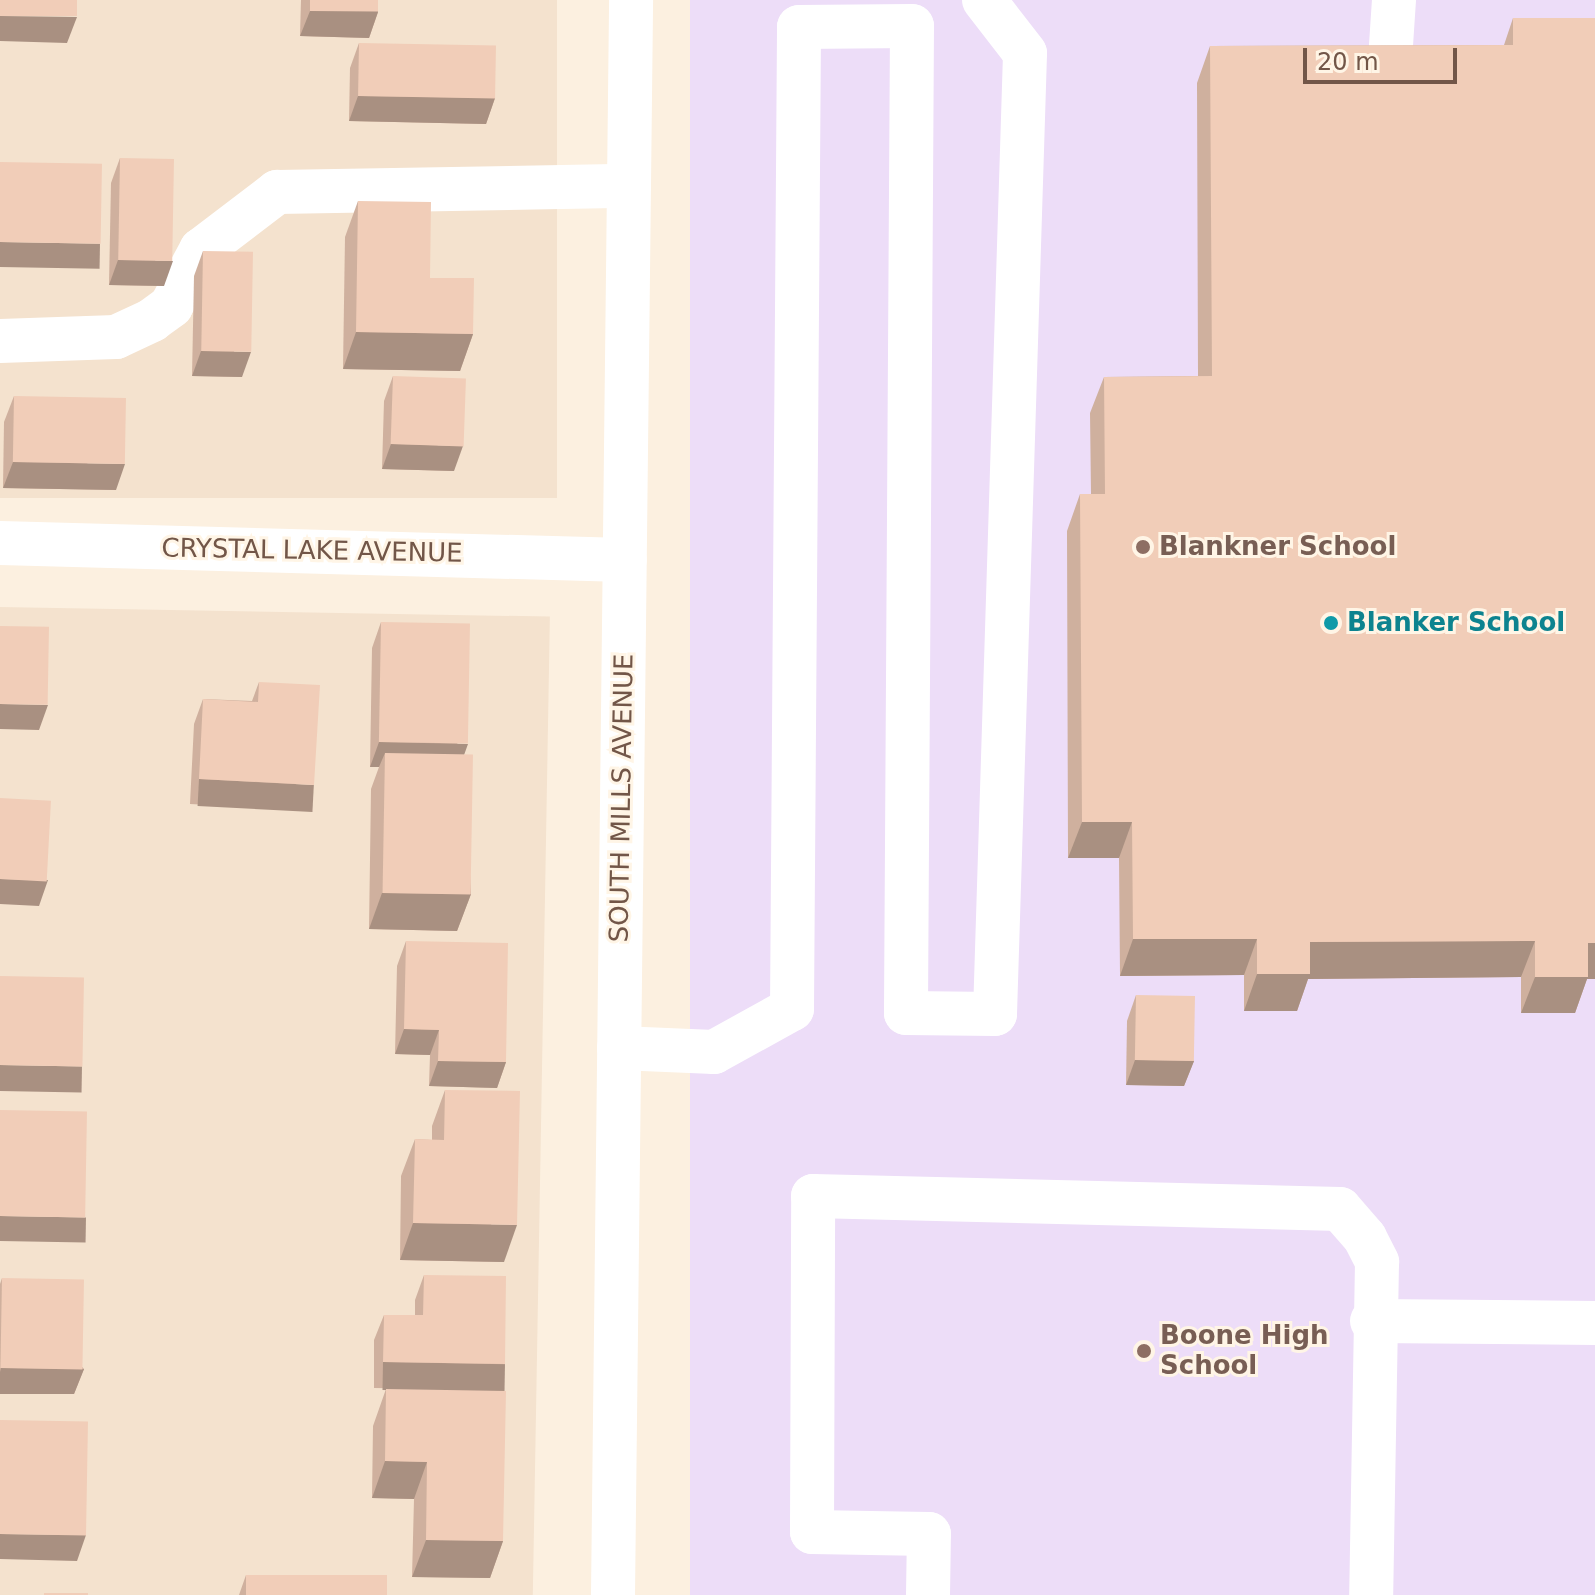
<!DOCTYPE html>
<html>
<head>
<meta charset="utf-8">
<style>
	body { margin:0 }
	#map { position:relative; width:1595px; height:1595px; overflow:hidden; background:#fcf0e0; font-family:"DejaVu Sans",sans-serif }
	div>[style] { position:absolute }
	.residential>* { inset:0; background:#f4e2ce; transform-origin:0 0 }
	.education>* { inset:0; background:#edddf8; transform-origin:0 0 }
	.minor>* { height:44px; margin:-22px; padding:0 22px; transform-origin:22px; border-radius:22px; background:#fff }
	.wall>* { inset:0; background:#cfb09e }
	.shaded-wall>* { inset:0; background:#a99081; transform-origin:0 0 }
	.building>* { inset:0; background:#f1cdb8; transform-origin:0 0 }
	.dots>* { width:22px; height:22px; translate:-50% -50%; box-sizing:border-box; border:4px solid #fff5e6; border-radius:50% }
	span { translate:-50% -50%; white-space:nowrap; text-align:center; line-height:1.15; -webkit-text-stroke:6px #fff5e6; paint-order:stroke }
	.education-label { font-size:26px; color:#785e54; font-weight:700 }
	.left { translate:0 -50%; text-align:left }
	.street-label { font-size:26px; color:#725648 }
	.culture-label { font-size:26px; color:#0d838f; font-weight:700 }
	.scale { position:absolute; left:1303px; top:48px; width:154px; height:36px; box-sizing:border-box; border:4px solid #725648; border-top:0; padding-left:10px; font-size:24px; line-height:28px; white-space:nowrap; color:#725648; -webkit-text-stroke:6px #fff5e6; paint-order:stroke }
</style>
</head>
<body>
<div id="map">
	<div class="residential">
		<div style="left:0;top:0;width:557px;height:498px"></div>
		<div style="left:0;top:607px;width:550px;height:988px;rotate:1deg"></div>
	</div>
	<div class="education">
		<div style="left:690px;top:0;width:905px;height:1595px"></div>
	</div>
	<div class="minor">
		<div style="left:1391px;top:45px;width:45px;rotate:-86.2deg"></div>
		<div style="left:0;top:341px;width:116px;rotate:-2deg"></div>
		<div style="left:116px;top:337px;width:40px;rotate:-25deg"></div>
		<div style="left:152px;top:320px;width:24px;rotate:-36deg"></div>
		<div style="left:171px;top:306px;width:64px;rotate:-61.8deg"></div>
		<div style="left:201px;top:250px;width:96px;rotate:-37.3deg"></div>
		<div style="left:277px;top:192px;width:352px;rotate:-1deg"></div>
		<div style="left:0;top:543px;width:625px;rotate:1.56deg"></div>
		<div style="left:619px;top:1048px;width:95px;rotate:2.4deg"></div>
		<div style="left:714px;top:1052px;width:89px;rotate:-28.9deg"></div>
		<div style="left:792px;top:1009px;width:982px;rotate:-89.59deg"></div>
		<div style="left:799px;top:27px;width:113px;rotate:-0.5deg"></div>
		<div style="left:912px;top:26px;width:987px;rotate:90.35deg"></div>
		<div style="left:906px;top:1013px;width:89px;rotate:0.6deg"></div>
		<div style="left:995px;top:1014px;width:961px;rotate:-88.21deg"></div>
		<div style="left:1025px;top:53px;width:67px;rotate:-127.7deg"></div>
		<div style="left:1372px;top:1321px;width:223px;rotate:0.5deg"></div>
		<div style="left:613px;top:1595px;width:1595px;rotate:-89.35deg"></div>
		<div style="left:928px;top:1595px;width:61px;rotate:-89.1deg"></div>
		<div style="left:929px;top:1534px;width:117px;rotate:-179deg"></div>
		<div style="left:812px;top:1532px;width:336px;rotate:-89.8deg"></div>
		<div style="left:813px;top:1196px;width:527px;rotate:1.41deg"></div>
		<div style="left:1340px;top:1209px;width:38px;rotate:49deg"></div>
		<div style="left:1365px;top:1238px;width:27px;rotate:63deg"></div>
		<div style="left:1377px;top:1262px;width:333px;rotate:91deg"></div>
	</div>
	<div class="wall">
		<div style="clip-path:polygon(301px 0,378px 0,378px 12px,369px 38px,300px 36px)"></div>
		<div style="clip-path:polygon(1513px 18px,1595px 18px,1595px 979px,1587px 979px,1575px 1013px,1521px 1013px,1521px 977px,1308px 979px,1297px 1011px,1244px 1011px,1244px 975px,1120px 976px,1119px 858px,1068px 858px,1067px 531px,1080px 494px,1091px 494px,1090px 413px,1104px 377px,1198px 376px,1197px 83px,1210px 46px,1504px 45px)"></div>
		<div style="clip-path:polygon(359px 43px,495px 98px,486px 124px,349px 121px,350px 68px)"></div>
		<div style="clip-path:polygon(120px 158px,164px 286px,109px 285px,111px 183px)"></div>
		<div style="clip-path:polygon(358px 201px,430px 278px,473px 334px,460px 371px,343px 369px,345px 237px)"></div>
		<div style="clip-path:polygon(203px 251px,242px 377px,192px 376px,194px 276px)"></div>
		<div style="clip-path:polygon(393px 376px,454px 471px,382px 469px,384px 401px)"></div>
		<div style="clip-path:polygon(14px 396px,116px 490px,3px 488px,4px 422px)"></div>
		<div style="clip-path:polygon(381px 622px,464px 754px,471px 894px,457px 931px,369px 929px,371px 789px,379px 767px,370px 767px,372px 648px)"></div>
		<div style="clip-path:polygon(259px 682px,305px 810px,190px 804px,194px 724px,203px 699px,252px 701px)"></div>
		<div style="clip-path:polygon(406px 941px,506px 1062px,497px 1088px,429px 1086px,430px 1055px,395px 1054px,397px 966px)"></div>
		<div style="clip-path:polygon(1136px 995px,1194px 1061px,1184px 1086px,1126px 1085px,1127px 1021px)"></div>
		<div style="clip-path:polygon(445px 1090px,504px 1262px,400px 1260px,401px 1176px,415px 1139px,432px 1140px,432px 1126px)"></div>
		<div style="clip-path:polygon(424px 1275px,505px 1364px,496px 1390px,374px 1388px,374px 1340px,384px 1315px,415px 1315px,415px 1300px)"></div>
		<div style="clip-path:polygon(2px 1278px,84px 1369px,74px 1394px,0 1394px,0 1284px)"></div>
		<div style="clip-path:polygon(386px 1389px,503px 1541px,490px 1578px,412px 1577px,414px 1499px,372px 1498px,373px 1426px)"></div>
		<div style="clip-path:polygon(246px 1575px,387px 1595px,239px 1595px)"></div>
	</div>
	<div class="shaded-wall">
		<div style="clip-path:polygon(310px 11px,378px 12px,369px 38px,300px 36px)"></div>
		<div style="clip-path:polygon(0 16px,77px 17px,67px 43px,0 41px)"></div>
		<div style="clip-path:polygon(358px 96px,495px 98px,486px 124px,349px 121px)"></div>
		<div style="left:0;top:242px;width:100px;height:25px;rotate:1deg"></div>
		<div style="clip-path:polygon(118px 260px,173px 261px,164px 286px,109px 285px)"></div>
		<div style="clip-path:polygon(356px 332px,473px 334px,460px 371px,343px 369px)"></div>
		<div style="clip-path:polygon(201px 351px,251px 352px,242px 377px,192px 376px)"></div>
		<div style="clip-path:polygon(391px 444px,463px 446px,454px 471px,382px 469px)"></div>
		<div style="clip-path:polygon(13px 462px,125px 464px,116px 490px,3px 488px)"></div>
		<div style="clip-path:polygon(0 704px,48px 705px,39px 730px,0 729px)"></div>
		<div style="clip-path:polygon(379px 742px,468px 744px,459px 769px,385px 753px,379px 767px,370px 767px)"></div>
		<div style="left:199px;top:779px;width:115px;height:27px;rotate:3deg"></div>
		<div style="clip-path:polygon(1082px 822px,1132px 822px,1119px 858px,1068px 858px)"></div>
		<div style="clip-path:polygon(0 879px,48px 880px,39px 906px,0 904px)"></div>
		<div style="clip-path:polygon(382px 893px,471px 894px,457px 931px,369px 929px)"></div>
		<div style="clip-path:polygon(1133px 939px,1257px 939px,1244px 975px,1120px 976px)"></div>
		<div style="clip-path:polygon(1535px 941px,1521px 977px,1308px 979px,1297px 1011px,1244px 1011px,1257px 974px,1310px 942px)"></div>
		<div style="clip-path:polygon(1588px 943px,1595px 943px,1595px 979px,1587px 979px,1575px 1013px,1521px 1013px,1535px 977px)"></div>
		<div style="clip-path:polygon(404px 1029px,439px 1030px,430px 1055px,395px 1054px)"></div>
		<div style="clip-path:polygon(1135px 1060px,1194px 1061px,1184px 1086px,1126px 1085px)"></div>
		<div style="clip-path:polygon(438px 1061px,506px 1062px,497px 1088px,429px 1086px)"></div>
		<div style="left:0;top:1065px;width:82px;height:26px;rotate:1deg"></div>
		<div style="left:0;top:1216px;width:86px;height:25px;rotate:1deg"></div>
		<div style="clip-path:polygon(413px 1223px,517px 1225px,504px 1262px,400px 1260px)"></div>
		<div style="left:383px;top:1362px;width:122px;height:28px;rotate:1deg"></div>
		<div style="clip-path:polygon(1px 1368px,84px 1369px,74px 1394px,0 1394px,0 1372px)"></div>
		<div style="clip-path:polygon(385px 1461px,427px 1462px,414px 1499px,372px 1498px)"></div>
		<div style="clip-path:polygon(0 1534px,86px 1535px,77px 1561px,0 1559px)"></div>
		<div style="clip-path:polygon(426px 1540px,503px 1541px,490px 1578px,412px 1577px)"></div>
	</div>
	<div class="building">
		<div style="left:0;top:0;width:77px;height:16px"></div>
		<div style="left:310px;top:0;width:68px;height:11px"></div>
		<div style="clip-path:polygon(1513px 18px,1595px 18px,1595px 943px,1588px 943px,1588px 977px,1535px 977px,1535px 941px,1310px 942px,1310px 974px,1257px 974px,1257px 939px,1133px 939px,1132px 822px,1082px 822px,1080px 494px,1105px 494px,1104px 377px,1212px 376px,1210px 46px,1513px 45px)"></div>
		<div style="left:359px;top:43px;width:137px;height:53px;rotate:1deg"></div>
		<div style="left:120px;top:158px;width:54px;height:102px;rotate:1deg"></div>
		<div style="left:0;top:162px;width:102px;height:80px;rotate:1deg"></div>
		<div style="clip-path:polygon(358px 201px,431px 202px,430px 278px,474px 278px,473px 334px,356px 332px)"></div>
		<div style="left:203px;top:251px;width:50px;height:100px;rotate:1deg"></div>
		<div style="left:393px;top:376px;width:73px;height:68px;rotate:2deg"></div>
		<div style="left:14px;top:396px;width:112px;height:66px;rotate:1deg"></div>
		<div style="left:381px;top:622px;width:89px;height:120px;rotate:1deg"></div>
		<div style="left:0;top:626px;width:49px;height:78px;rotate:1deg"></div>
		<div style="clip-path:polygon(259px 682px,320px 685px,314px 785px,199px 779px,203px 699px,258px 702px)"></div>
		<div style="left:385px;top:753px;width:88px;height:140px;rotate:1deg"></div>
		<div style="left:0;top:798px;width:51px;height:81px;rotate:3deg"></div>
		<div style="clip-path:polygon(406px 941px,508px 943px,506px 1062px,438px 1061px,439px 1030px,404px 1029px)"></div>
		<div style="left:0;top:976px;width:84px;height:89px;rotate:1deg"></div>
		<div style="left:1136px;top:995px;width:59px;height:65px;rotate:1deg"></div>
		<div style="clip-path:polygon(445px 1090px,520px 1091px,517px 1225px,413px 1223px,415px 1139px,444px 1140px)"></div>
		<div style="left:0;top:1110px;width:87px;height:106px;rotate:1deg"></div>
		<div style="clip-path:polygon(424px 1275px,506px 1276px,505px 1364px,383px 1362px,384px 1315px,423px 1315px)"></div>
		<div style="left:2px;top:1278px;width:82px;height:90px;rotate:1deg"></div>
		<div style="clip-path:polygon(386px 1389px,506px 1391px,503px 1541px,426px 1540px,427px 1462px,385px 1461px)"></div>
		<div style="left:0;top:1420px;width:88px;height:114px;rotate:1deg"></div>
		<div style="left:246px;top:1575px;width:141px;height:20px"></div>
		<div style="left:44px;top:1593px;width:44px;height:2px"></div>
	</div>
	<div class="dots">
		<div style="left:1143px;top:547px;background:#8d6e63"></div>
		<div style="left:1331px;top:623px;background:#0f9aa8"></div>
		<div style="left:1144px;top:1351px;background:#8d6e63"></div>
	</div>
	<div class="education-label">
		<span class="left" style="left:1159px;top:547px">Blankner School</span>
		<span class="left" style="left:1160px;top:1351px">Boone High<br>School</span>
	</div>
	<div class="street-label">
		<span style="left:312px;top:551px;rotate:1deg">CRYSTAL LAKE AVENUE</span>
		<span style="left:622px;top:798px;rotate:-89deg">SOUTH MILLS AVENUE</span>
	</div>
	<div class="culture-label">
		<span class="left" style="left:1347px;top:623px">Blanker School</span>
	</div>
	<div class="scale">20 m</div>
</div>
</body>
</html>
